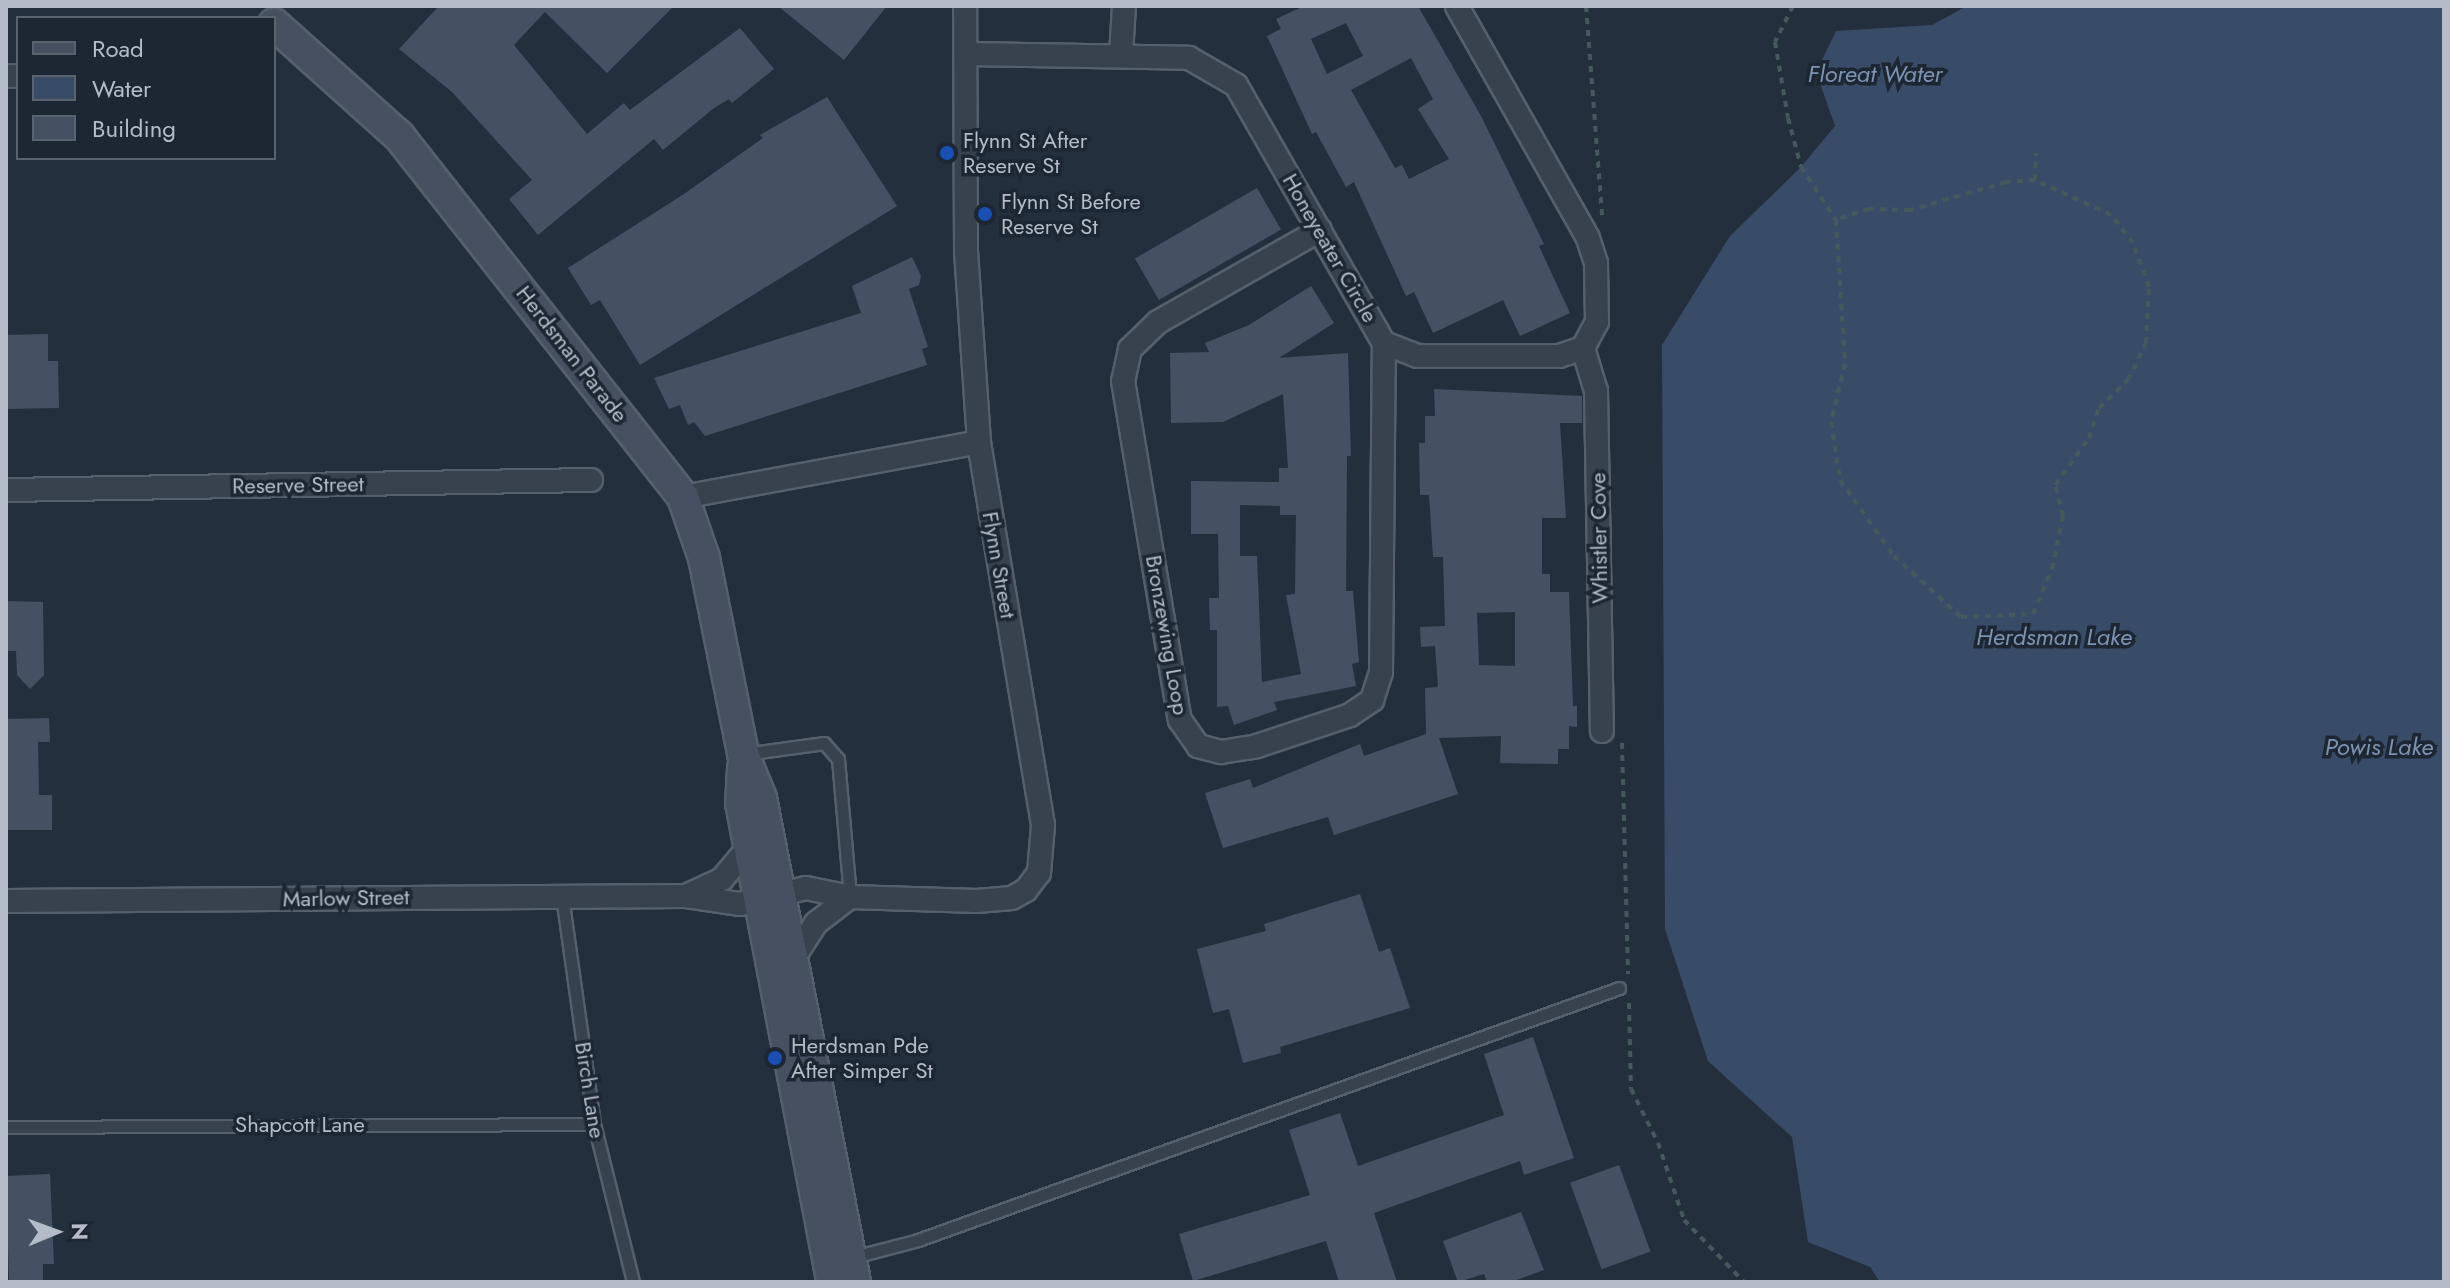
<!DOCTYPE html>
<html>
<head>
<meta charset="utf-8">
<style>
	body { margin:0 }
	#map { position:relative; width:2450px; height:1288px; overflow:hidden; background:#242f3e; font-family:Jost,sans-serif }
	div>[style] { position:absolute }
	.water>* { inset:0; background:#394c67 }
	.building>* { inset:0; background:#455162; transform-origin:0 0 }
	.path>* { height:4px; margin-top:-2px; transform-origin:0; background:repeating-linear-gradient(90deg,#44595c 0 6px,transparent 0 12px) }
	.roads { filter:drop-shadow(2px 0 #565f6c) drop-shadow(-2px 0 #565f6c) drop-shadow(0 2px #565f6c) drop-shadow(0 -2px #565f6c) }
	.lane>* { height:11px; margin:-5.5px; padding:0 5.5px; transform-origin:5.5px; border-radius:5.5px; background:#38414e }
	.street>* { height:22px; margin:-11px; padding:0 11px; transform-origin:11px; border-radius:11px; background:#38414e }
	.secondary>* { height:30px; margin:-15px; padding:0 15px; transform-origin:15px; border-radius:15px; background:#465061 }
	.dots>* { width:22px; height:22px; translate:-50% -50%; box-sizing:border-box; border:4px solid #1d2633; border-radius:50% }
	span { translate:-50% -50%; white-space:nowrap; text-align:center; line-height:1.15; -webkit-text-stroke:7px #1d2633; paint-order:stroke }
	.poi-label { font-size:22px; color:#b4bcc9 }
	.left { translate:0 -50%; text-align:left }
	.street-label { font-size:22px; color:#b4bcc9 }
	.water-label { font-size:24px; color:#7c92b1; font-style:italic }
	.frame { position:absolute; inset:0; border:8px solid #b4bcc9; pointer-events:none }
	.legend { position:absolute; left:16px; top:16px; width:260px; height:144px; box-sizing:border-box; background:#1d2633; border:2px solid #59626f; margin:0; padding:10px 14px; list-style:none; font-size:24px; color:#b4bcc9 }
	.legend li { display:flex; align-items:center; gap:16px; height:40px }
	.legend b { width:40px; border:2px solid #59626f }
	.north { position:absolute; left:16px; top:1192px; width:80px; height:80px; -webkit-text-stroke:6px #1d2633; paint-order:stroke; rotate:89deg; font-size:22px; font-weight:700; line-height:32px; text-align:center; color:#b4bcc9 }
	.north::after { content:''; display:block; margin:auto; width:28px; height:36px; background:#b4bcc9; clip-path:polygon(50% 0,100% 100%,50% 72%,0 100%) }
</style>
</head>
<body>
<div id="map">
	<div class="water">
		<div style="clip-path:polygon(1967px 6px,2444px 6px,2444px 1282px,1880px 1282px,1870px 1267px,1808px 1242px,1792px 1137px,1708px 1061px,1665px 929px,1662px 345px,1730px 236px,1801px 167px,1835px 126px,1816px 72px,1836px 31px,1932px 25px)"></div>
	</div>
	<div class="building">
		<div style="clip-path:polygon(439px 6px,674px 6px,607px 73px,545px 12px,514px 45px,587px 134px,624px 103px,630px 110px,740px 28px,774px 69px,732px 103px,729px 99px,714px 108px,663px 150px,654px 139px,538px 235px,509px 199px,532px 180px,452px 92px,399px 49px)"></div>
		<div style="clip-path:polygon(778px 6px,887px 6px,844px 60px)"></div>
		<div style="clip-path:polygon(evenodd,1304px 6px,1418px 6px,1481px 116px,1544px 244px,1539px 246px,1570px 313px,1520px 336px,1503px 300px,1433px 333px,1414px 292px,1406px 296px,1354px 182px,1346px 187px,1316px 132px,1312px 134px,1267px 36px,1281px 29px,1276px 19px,1304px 6px,1346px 23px,1363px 56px,1327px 74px,1311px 39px,1346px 23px,1304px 6px,1411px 58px,1433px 99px,1418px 109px,1449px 159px,1409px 179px,1402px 165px,1395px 168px,1351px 90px,1411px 58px)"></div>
		<div style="clip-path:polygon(827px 97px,897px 206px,640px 365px,600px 300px,591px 305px,568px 268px,684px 194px,763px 138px,760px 135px)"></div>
		<div style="left:1257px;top:188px;width:48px;height:141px;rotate:60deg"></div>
		<div style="clip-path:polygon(912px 257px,921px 276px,919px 285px,909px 289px,928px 347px,922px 349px,927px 365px,705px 436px,694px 422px,688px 425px,680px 405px,669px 409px,654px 378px,861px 313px,852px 286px)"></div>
		<div style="clip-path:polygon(evenodd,1311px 286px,1334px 323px,1279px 358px,1348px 353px,1351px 456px,1347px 456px,1346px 591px,1353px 591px,1359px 662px,1352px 664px,1356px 686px,1274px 702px,1277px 710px,1234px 725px,1228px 706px,1217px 707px,1217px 630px,1210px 630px,1209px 598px,1219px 598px,1218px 534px,1191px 534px,1191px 481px,1279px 482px,1279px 468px,1288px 468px,1283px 394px,1223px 422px,1171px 423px,1170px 353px,1209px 352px,1205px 343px,1249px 325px,1311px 286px,1240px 505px,1280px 506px,1280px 515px,1296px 515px,1295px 594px,1286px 595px,1301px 674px,1262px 682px,1257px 556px,1240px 556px,1240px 505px)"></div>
		<div style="clip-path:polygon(48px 334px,48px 361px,58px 361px,59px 408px,6px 409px,6px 335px)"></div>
		<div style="clip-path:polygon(evenodd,1434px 389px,1582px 396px,1582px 423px,1560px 423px,1566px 518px,1542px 518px,1542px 574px,1550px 574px,1550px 592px,1569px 592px,1573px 706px,1577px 706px,1577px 727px,1569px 726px,1569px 749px,1558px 749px,1558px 764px,1500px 763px,1501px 736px,1439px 738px,1458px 794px,1334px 835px,1328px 817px,1223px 848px,1205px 793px,1250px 779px,1253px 788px,1360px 744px,1364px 756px,1426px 734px,1425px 688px,1438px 687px,1435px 646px,1421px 647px,1420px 627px,1445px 626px,1443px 557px,1433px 557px,1429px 495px,1420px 495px,1419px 443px,1425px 443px,1425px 416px,1435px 416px,1434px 389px,1515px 612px,1515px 666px,1479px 665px,1477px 613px,1515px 612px)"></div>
		<div style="clip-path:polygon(6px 601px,43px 602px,44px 675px,30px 689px,17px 675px,16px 651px,6px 651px)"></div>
		<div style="clip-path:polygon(49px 718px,50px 742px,38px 742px,39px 795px,52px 795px,52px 830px,6px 830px,6px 719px)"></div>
		<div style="clip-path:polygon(1360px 894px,1379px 952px,1390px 948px,1410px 1008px,1280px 1047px,1281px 1053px,1243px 1063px,1229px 1009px,1213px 1013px,1197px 949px,1266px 931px,1264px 924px)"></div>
		<div style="clip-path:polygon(1533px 1037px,1574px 1158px,1524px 1175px,1520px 1161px,1374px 1213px,1397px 1282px,1339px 1282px,1326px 1241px,1193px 1281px,1179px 1234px,1310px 1195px,1289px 1130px,1340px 1113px,1358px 1166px,1504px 1115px,1484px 1054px)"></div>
		<div style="left:1619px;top:1165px;width:92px;height:52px;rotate:70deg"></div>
		<div style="clip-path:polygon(50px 1174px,54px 1264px,43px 1264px,43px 1282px,9px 1282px,6px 1176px)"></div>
		<div style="clip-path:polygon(1521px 1212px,1544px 1270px,1511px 1282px,1487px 1282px,1484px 1274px,1458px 1282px,1443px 1241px)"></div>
	</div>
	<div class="path">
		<div style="left:1586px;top:6px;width:210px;rotate:85.6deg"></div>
		<div style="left:1793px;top:6px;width:40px;rotate:116.6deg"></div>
		<div style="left:1775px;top:42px;width:77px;rotate:80.3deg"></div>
		<div style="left:1788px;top:118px;width:51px;rotate:75.1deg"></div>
		<div style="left:1801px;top:167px;width:64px;rotate:56.6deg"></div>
		<div style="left:1836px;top:220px;width:144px;rotate:86.4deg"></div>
		<div style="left:1845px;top:364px;width:60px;rotate:103.6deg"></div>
		<div style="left:1831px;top:422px;width:59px;rotate:81.2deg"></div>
		<div style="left:1840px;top:480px;width:93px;rotate:54.6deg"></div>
		<div style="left:1894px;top:556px;width:91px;rotate:42.3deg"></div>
		<div style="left:1961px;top:617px;width:72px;rotate:-2.4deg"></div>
		<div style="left:2033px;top:614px;width:49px;rotate:-67.1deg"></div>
		<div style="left:2052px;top:569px;width:54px;rotate:-78.3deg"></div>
		<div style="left:2063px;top:516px;width:32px;rotate:-104deg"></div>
		<div style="left:2055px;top:485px;width:58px;rotate:-54.1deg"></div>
		<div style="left:2089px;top:438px;width:32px;rotate:-72deg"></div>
		<div style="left:2099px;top:408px;width:40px;rotate:-44deg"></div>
		<div style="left:2128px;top:380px;width:41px;rotate:-64.1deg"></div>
		<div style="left:2146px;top:343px;width:56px;rotate:-86.9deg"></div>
		<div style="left:2149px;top:287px;width:47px;rotate:-110deg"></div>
		<div style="left:2133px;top:243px;width:36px;rotate:-128deg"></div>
		<div style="left:2111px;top:215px;width:84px;rotate:-155.3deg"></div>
		<div style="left:2035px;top:180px;width:29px;rotate:176deg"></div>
		<div style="left:2006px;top:182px;width:100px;rotate:163.7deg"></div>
		<div style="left:1910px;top:210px;width:41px;rotate:-178.6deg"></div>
		<div style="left:1869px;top:209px;width:35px;rotate:162deg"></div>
		<div style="left:2035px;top:180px;width:27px;rotate:-88deg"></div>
		<div style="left:1622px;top:743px;width:231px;rotate:88.5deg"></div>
		<div style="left:1629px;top:1003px;width:86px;rotate:88.7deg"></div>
		<div style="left:1631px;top:1089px;width:60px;rotate:63.4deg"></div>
		<div style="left:1658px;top:1143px;width:81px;rotate:71.3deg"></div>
		<div style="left:1684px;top:1220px;width:86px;rotate:45.9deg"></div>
	</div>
	<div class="roads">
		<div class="lane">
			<div style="left:744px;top:754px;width:81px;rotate:-7.8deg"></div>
			<div style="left:824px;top:743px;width:21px;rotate:49deg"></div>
			<div style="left:838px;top:759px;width:139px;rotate:85deg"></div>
			<div style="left:562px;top:896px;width:230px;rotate:82deg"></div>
			<div style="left:594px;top:1124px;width:163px;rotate:76.1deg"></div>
			<div style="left:6px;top:1127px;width:588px;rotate:-0.29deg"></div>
			<div style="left:850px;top:1258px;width:70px;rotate:-14.8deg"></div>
			<div style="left:918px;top:1240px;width:745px;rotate:-19.77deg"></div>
		</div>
		<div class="street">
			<div style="left:969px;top:54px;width:220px;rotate:1deg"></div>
			<div style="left:1189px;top:58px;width:54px;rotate:29.9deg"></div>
			<div style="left:1236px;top:85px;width:297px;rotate:60.2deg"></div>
			<div style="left:1384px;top:343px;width:36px;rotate:21deg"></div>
			<div style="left:1418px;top:356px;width:141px"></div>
			<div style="left:1559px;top:356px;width:25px;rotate:-18deg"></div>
			<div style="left:1583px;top:348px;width:30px;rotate:-62deg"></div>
			<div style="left:1597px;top:322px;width:59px;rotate:-91deg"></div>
			<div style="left:1596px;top:263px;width:26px;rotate:-108deg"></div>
			<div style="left:1588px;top:238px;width:266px;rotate:-119.5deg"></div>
			<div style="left:1121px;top:55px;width:49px;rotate:-86.5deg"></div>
			<div style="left:6px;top:76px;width:12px"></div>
			<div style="left:1320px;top:230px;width:186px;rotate:150.4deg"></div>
			<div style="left:1158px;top:322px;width:39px;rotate:136deg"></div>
			<div style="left:1130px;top:349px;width:33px;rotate:102deg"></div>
			<div style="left:1123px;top:381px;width:344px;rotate:80.5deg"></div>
			<div style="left:1180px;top:720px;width:32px;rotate:55deg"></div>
			<div style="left:1198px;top:746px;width:24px;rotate:15deg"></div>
			<div style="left:1221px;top:752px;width:36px;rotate:-9deg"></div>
			<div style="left:1257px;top:746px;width:98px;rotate:-18.4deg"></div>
			<div style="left:1350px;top:715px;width:27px;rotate:-34deg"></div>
			<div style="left:1372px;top:700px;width:29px;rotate:-72deg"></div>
			<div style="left:1381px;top:672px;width:329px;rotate:-89.5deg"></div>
			<div style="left:1583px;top:348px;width:45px;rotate:73.2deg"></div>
			<div style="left:1596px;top:391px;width:340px;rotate:89deg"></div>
			<div style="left:6px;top:490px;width:585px;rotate:-0.98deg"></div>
			<div style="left:683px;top:497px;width:301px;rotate:-10.5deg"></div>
			<div style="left:686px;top:896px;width:40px;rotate:-25deg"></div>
			<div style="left:722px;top:879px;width:42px;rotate:-49.8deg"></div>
			<div style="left:6px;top:901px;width:680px;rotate:-0.42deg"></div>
			<div style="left:686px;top:896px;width:55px;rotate:8.4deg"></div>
			<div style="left:740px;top:904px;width:68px;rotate:-13.6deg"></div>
			<div style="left:806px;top:888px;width:45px;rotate:11.6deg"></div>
			<div style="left:850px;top:897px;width:127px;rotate:1.8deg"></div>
			<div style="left:977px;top:901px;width:35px;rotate:-5deg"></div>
			<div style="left:1012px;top:898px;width:16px;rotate:-30deg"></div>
			<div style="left:1026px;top:890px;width:21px;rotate:-53deg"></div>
			<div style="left:1039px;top:873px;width:48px;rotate:-85.2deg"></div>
			<div style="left:1043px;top:825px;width:388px;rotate:-99.5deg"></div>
			<div style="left:979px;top:442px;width:192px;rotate:-93.9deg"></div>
			<div style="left:966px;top:250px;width:244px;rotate:-90.2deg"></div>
			<div style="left:794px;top:957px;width:40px;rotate:-57.1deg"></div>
			<div style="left:816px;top:923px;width:43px;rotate:-37.4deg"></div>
		</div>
		<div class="secondary">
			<div style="left:274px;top:24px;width:168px;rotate:41.9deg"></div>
			<div style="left:399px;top:136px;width:459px;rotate:51.8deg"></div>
			<div style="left:683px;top:497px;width:65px;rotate:71deg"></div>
			<div style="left:704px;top:558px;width:200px;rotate:78.7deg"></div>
			<div style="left:743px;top:754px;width:48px;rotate:67.8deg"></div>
			<div style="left:761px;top:798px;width:493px;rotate:79deg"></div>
			<div style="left:743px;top:768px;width:35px;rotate:93deg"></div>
			<div style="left:741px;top:803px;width:488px;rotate:79.2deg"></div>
		</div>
	</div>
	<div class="dots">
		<div style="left:947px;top:153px;background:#1a4fb4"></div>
		<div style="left:985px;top:214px;background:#1a4fb4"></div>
		<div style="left:775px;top:1058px;background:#1a4fb4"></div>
	</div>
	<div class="poi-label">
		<span class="left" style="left:963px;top:153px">Flynn St After<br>Reserve St</span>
		<span class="left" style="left:1001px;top:214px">Flynn St Before<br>Reserve St</span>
		<span class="left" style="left:791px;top:1058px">Herdsman Pde<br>After Simper St</span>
	</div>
	<div class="street-label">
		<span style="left:1330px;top:248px;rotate:60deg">Honeyeater Circle</span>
		<span style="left:572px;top:354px;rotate:52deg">Herdsman Parade</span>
		<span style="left:298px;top:485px;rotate:-1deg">Reserve Street</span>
		<span style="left:1599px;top:538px;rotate:-91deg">Whistler Cove</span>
		<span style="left:999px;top:565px;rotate:80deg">Flynn Street</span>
		<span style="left:1167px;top:635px;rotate:80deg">Bronzewing Loop</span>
		<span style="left:346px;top:898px;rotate:-1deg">Marlow Street</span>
		<span style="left:590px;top:1090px;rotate:81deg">Birch Lane</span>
		<span style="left:300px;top:1125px">Shapcott Lane</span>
	</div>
	<div class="water-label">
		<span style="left:1875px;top:74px">Floreat Water</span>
		<span style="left:2054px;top:637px">Herdsman Lake</span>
		<span style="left:2379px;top:747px">Powis Lake</span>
	</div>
	<div class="frame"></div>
	<ul class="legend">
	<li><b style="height:10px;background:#465061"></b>Road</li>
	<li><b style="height:22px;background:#394c67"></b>Water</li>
	<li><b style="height:22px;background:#455162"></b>Building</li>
	</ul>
	<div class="north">N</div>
</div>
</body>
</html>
